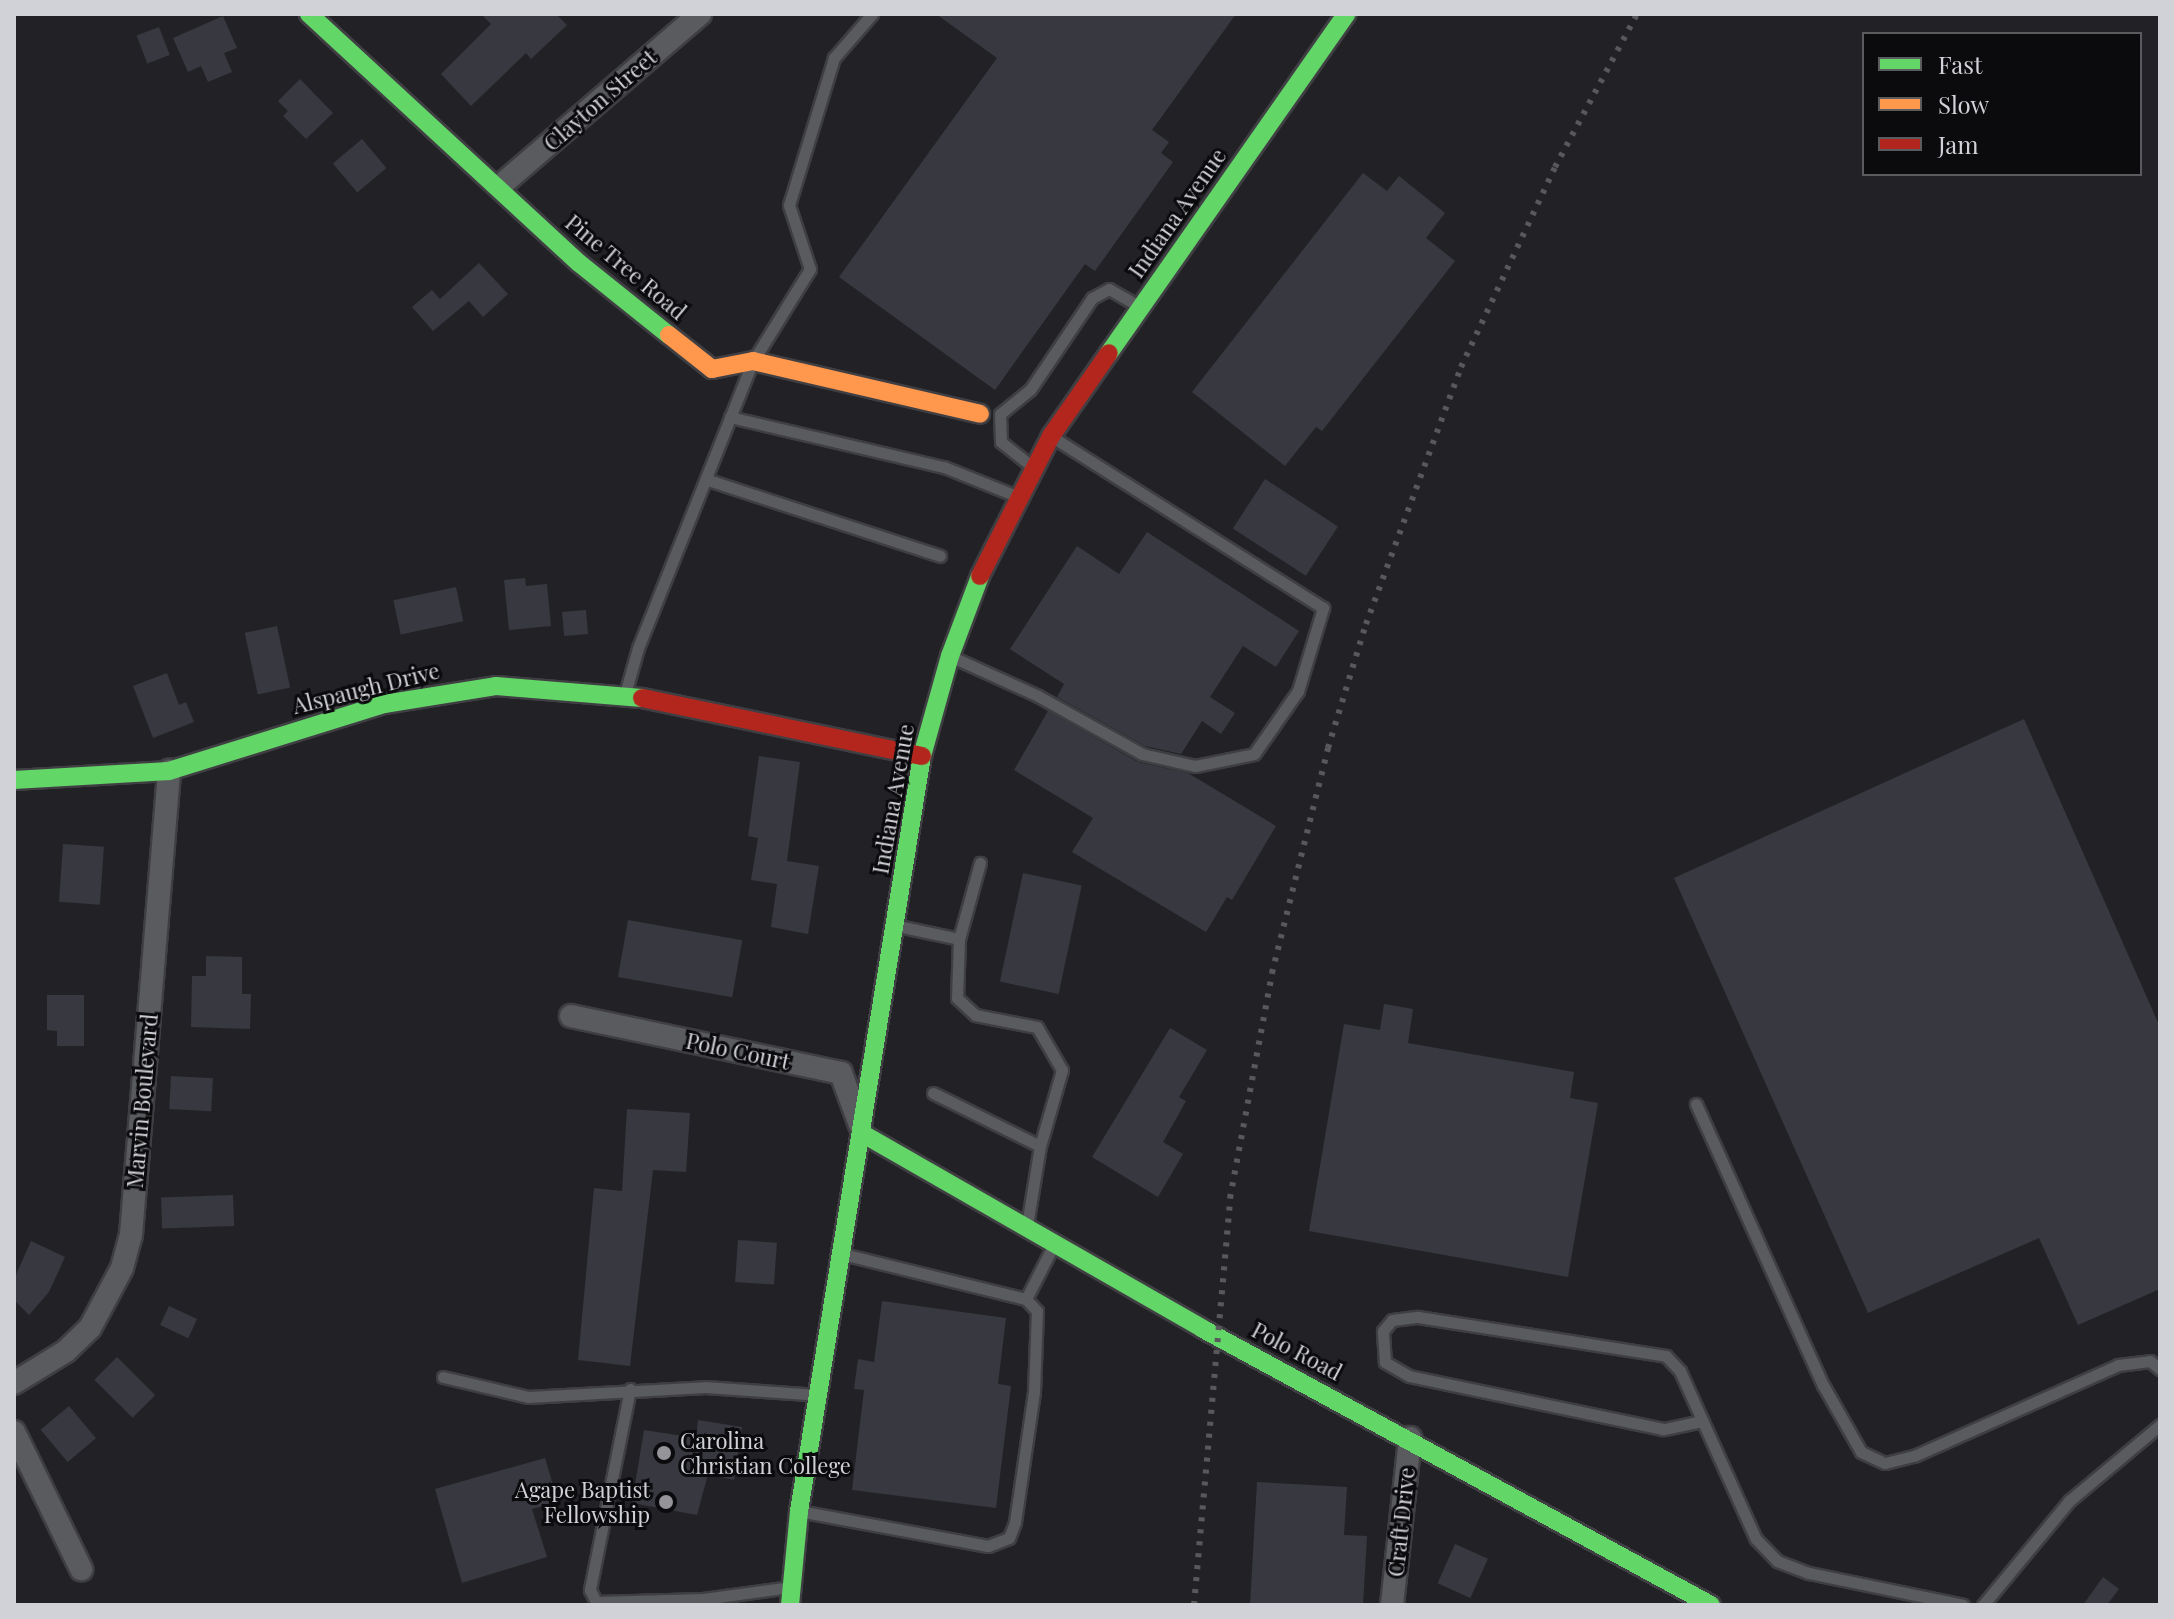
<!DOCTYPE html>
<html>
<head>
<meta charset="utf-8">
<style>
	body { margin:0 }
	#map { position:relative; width:2174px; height:1619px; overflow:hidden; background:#222226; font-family:"Playfair Display",serif }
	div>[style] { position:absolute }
	.building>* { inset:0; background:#373840; transform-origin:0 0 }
	.roads { filter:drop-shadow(2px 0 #3f3f43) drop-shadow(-2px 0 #3f3f43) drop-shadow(0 2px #3f3f43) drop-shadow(0 -2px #3f3f43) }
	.lane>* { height:11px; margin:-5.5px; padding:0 5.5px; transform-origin:5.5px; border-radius:5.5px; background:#5a5b5e }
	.street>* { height:22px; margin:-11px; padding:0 11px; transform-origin:11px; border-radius:11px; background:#5a5b5e }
	.fast>* { height:18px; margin:-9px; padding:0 9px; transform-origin:9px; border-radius:9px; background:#63d668 }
	.slow>* { height:18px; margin:-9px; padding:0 9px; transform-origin:9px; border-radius:9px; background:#ff974d }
	.jam>* { height:18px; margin:-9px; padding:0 9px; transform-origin:9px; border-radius:9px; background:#b3261e }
	.rail>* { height:6px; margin-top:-3px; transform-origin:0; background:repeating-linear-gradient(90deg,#59595c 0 4px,transparent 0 12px) }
	.dots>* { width:22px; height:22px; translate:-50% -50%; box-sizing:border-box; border:4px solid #0b0b0e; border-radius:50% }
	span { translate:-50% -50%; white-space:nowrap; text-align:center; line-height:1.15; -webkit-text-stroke:6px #0b0b0e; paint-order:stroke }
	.street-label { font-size:22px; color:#d1d2d7 }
	.poi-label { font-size:22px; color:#d1d2d7 }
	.left { translate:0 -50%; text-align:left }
	.right { translate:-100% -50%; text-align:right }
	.frame { position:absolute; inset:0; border:16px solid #d1d2d7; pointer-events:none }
	.legend { position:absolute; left:1862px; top:32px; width:280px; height:144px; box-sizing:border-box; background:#0b0b0e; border:2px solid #5a5b5e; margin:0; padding:10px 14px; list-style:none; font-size:24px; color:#d1d2d7 }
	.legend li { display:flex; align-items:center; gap:16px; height:40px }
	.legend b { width:40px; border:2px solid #5a5b5e }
</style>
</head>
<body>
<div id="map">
	<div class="building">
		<div style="clip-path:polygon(481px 14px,556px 14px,567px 25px,531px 59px,526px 53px,471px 106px,441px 74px,491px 24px)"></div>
		<div style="clip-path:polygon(936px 14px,1236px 14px,1152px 130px,1169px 142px,1161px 153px,1173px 162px,1095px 271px,1085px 264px,995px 390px,839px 277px,997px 58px)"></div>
		<div style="clip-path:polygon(223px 16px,237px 48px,224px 53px,232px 72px,208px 82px,201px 66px,188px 72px,173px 38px)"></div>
		<div style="left:159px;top:27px;width:30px;height:24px;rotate:69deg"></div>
		<div style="clip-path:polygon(300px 79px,333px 113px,306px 139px,283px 116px,288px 111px,278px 101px)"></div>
		<div style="left:362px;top:139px;width:38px;height:38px;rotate:50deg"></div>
		<div style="clip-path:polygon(1363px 173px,1387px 191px,1399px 176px,1445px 213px,1426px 238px,1455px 261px,1322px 431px,1316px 427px,1285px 466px,1192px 392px)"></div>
		<div style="clip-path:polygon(479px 263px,508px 294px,483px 317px,469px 301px,433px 331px,412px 307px,432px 290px,440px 299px)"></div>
		<div style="left:1265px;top:479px;width:87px;height:59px;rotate:33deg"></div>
		<div style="clip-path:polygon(1147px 532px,1299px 631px,1276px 667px,1243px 646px,1210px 697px,1235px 713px,1221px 734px,1202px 721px,1181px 754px,1145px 746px,1057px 697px,1064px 684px,1010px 649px,1077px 546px,1119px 574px)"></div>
		<div style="clip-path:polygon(525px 578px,526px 586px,547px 584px,551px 626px,509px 630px,504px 580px)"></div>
		<div style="left:456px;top:587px;width:35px;height:64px;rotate:78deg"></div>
		<div style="left:586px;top:610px;width:24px;height:24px;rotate:85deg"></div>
		<div style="left:277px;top:626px;width:63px;height:33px;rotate:78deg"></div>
		<div style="clip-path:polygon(167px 673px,179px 705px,186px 702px,194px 722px,153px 738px,133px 686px)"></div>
		<div style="clip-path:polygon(1048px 711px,1138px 762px,1188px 773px,1276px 826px,1232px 900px,1227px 897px,1206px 932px,1072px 852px,1093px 818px,1014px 770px)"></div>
		<div style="clip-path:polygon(2024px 719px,2160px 1027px,2160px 1289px,2078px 1325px,2039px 1238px,1868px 1313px,1674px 878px)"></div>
		<div style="clip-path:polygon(759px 756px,800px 762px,787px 861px,819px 866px,808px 934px,771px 927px,777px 884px,751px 880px,758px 838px,748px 836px)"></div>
		<div style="left:63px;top:844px;width:41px;height:58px;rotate:4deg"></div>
		<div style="left:1023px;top:873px;width:60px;height:111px;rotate:12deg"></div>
		<div style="left:628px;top:920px;width:116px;height:58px;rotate:10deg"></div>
		<div style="clip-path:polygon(206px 956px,242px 957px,242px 994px,251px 994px,250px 1029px,191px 1027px,192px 976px,206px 976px)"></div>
		<div style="clip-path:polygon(47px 995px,84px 995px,84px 1046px,57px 1046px,57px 1031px,47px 1030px)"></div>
		<div style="clip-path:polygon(1384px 1004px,1413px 1009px,1408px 1043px,1574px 1072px,1570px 1098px,1598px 1103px,1568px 1277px,1309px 1231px,1344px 1024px,1380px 1030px)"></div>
		<div style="clip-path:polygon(1170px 1028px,1207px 1050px,1179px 1097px,1186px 1101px,1163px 1142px,1183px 1154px,1158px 1197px,1092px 1157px)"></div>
		<div style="left:171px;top:1076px;width:42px;height:33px;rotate:3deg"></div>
		<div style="clip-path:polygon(627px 1109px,690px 1113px,686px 1172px,653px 1170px,630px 1366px,578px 1360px,594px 1188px,622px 1191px)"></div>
		<div style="left:233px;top:1195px;width:31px;height:72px;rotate:88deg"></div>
		<div style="left:738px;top:1240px;width:39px;height:42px;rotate:4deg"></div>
		<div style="clip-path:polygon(31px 1241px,65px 1257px,49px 1292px,29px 1315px,14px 1300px,14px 1279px)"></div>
		<div style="clip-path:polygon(882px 1301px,1006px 1318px,998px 1384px,1011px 1386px,996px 1508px,852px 1490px,864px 1390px,854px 1389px,858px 1359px,874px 1362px)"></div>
		<div style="left:169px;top:1306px;width:31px;height:21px;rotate:25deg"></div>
		<div style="left:117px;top:1357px;width:54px;height:32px;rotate:45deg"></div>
		<div style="left:69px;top:1406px;width:42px;height:37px;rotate:50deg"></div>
		<div style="clip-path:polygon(698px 1420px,742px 1427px,734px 1480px,708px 1474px,697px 1515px,632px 1503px,644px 1430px,696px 1438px)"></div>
		<div style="clip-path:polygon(545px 1458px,558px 1502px,532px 1509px,547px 1557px,462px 1583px,435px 1489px)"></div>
		<div style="clip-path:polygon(1257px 1482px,1347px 1487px,1344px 1535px,1367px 1536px,1363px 1605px,1250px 1605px)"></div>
		<div style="left:1455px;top:1544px;width:36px;height:43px;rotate:24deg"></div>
		<div style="clip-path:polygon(2103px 1577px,2119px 1589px,2107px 1605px,2083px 1605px)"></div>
	</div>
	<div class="roads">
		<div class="lane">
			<div style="left:730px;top:417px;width:220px;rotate:13.2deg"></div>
			<div style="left:944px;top:467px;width:81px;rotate:21.8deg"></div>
			<div style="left:1034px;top:468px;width:42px;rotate:-141.8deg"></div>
			<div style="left:1001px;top:442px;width:28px;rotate:-92deg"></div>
			<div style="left:1000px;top:414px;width:38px;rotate:-39deg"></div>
			<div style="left:1030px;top:390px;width:111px;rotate:-56deg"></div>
			<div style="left:1092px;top:298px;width:19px;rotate:-28deg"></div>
			<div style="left:1109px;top:289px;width:34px;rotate:30deg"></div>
			<div style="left:708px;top:480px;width:244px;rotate:18.1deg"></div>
			<div style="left:950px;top:656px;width:97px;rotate:24.4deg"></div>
			<div style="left:1038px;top:696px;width:119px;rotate:29.1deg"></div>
			<div style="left:1142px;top:754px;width:54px;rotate:12.8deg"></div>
			<div style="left:1195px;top:766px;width:60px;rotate:-11.5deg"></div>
			<div style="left:1254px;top:754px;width:77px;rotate:-55.1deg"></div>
			<div style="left:1298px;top:691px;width:87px;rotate:-73.2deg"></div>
			<div style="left:1323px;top:608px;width:320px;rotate:-147.7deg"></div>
			<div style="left:625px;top:694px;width:48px;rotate:-74.2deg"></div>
			<div style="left:638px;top:648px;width:309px;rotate:-68.2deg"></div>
			<div style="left:753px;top:361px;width:108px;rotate:-58.2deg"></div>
			<div style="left:810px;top:269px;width:67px;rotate:-108.2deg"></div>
			<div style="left:789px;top:205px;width:154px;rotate:-73deg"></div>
			<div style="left:834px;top:58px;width:58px;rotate:-49.2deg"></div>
			<div style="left:898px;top:926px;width:62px;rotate:12deg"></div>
			<div style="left:959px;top:939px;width:59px;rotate:91.9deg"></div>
			<div style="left:957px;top:998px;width:25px;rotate:43deg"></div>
			<div style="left:975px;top:1015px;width:63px;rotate:11deg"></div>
			<div style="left:1037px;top:1027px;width:50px;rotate:59.8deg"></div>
			<div style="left:1062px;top:1070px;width:79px;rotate:106.1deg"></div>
			<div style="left:1040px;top:1146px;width:80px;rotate:99.3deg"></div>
			<div style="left:959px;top:939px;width:79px;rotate:-74.6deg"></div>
			<div style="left:933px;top:1093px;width:119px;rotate:26.4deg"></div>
			<div style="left:1696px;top:1104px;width:308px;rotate:65.7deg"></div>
			<div style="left:1823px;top:1385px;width:77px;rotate:60.4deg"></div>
			<div style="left:1861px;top:1452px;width:26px;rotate:25deg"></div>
			<div style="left:1885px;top:1463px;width:30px;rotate:-14deg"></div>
			<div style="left:1914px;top:1456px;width:223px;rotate:-24deg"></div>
			<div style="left:2118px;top:1365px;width:32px;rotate:-7deg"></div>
			<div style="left:2150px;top:1361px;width:13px;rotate:39deg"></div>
			<div style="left:1026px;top:1299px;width:59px;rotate:-63deg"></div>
			<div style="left:443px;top:1377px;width:87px;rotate:13.2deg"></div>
			<div style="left:528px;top:1397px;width:177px;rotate:-3.2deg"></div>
			<div style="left:705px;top:1387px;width:113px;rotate:4deg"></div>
			<div style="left:630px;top:1389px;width:205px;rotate:101.3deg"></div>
			<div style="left:590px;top:1590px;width:13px;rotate:63deg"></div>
			<div style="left:596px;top:1602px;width:107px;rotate:-1.6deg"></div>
			<div style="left:703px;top:1599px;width:89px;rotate:-7.8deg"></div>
			<div style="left:1702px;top:1421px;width:40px;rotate:168deg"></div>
			<div style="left:1663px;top:1429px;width:259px;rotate:-168.2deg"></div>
			<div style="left:1409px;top:1376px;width:28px;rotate:-150deg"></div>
			<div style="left:1385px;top:1362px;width:31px;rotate:-94deg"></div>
			<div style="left:1383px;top:1331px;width:14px;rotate:-51deg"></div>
			<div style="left:1392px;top:1320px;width:26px;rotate:-7deg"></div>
			<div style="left:1418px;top:1317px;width:251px;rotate:8.9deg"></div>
			<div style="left:1666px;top:1356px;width:21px;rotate:47deg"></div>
			<div style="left:1680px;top:1371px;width:184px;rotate:65.7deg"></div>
			<div style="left:1756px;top:1539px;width:30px;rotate:46deg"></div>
			<div style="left:1777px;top:1561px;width:34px;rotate:21deg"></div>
			<div style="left:1809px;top:1573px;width:157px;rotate:11.7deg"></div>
			<div style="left:799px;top:1511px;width:192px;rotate:10.5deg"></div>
			<div style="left:988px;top:1546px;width:22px;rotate:-21deg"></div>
			<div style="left:1009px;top:1538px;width:17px;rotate:-69deg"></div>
			<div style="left:1015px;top:1522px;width:131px;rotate:-81.7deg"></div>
			<div style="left:1034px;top:1392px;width:81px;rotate:-87.9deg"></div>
			<div style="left:1037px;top:1311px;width:16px;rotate:-133deg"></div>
			<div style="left:1026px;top:1299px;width:188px;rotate:-166.2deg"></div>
			<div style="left:1983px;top:1605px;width:135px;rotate:-50.4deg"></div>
			<div style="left:2069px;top:1501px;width:119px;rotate:-39.9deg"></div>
		</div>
		<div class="street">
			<div style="left:500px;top:186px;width:264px;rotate:-40.7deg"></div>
			<div style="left:571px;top:1016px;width:276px;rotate:11.9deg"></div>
			<div style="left:841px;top:1073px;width:55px;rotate:69.9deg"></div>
			<div style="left:14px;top:1383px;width:61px;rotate:-31.6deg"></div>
			<div style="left:66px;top:1351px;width:33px;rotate:-44deg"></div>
			<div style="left:90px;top:1328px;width:68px;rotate:-61.9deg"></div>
			<div style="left:122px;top:1268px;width:34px;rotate:-75deg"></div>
			<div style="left:131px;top:1235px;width:466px;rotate:-85.3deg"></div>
			<div style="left:14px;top:1432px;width:153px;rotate:63.9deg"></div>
			<div style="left:1392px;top:1605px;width:168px;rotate:-83.8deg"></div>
		</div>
		<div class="fast">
			<div style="left:309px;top:14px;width:367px;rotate:42.7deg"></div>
			<div style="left:579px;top:263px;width:115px;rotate:38.7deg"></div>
			<div style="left:1109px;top:353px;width:414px;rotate:-55deg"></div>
			<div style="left:14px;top:780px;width:155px;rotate:-3.3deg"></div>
			<div style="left:169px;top:771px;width:225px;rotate:-17.3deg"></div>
			<div style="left:384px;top:704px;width:113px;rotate:-9.1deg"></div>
			<div style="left:496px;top:686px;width:146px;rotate:4.7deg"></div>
			<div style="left:863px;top:1134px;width:392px;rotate:29.8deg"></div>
			<div style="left:1203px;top:1329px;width:578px;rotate:28.52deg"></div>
			<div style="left:790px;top:1605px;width:94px;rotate:-84.5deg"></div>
			<div style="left:799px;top:1511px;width:765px;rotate:-80.75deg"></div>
			<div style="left:922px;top:756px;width:104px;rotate:-74.4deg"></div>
			<div style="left:950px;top:656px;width:85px;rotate:-69.4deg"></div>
		</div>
		<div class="slow">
			<div style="left:669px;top:335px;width:55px;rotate:38.3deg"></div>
			<div style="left:712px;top:369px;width:42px;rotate:-11deg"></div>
			<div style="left:753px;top:361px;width:233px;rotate:13.1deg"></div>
		</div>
		<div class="jam">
			<div style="left:980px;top:576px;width:157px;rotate:-63.1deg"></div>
			<div style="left:1051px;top:436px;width:101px;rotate:-55.1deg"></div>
			<div style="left:642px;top:698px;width:286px;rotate:11.7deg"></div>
		</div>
	</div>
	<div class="rail">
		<div style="left:1194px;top:1605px;width:409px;rotate:-84.9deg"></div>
		<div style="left:1230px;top:1198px;width:229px;rotate:-79.4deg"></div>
		<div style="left:1272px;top:973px;width:232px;rotate:-76deg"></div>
		<div style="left:1328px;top:748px;width:130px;rotate:-73deg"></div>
		<div style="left:1366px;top:624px;width:274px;rotate:-69.7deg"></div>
		<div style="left:1461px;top:367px;width:221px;rotate:-64.8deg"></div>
		<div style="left:1555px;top:167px;width:174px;rotate:-61.8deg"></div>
	</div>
	<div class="dots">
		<div style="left:664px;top:1453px;background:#949499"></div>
		<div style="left:666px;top:1502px;background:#949499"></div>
	</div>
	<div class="street-label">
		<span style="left:600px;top:100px;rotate:-41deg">Clayton Street</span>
		<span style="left:1177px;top:213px;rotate:-55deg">Indiana Avenue</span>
		<span style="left:626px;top:267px;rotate:40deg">Pine Tree Road</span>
		<span style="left:366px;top:688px;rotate:-14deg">Alspaugh Drive</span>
		<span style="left:893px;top:799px;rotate:-80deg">Indiana Avenue</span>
		<span style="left:738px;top:1051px;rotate:12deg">Polo Court</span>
		<span style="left:142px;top:1101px;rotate:-85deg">Marvin Boulevard</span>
		<span style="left:1297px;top:1351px;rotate:28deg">Polo Road</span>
		<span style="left:1401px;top:1522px;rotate:-84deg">Craft Drive</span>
	</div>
	<div class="poi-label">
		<span class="left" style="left:680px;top:1453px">Carolina<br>Christian College</span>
		<span class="right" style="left:650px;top:1502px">Agape Baptist<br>Fellowship</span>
	</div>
	<div class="frame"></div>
	<ul class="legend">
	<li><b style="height:10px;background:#63d668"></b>Fast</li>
	<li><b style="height:10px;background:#ff974d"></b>Slow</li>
	<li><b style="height:10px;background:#b3261e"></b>Jam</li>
	</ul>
</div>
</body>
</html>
